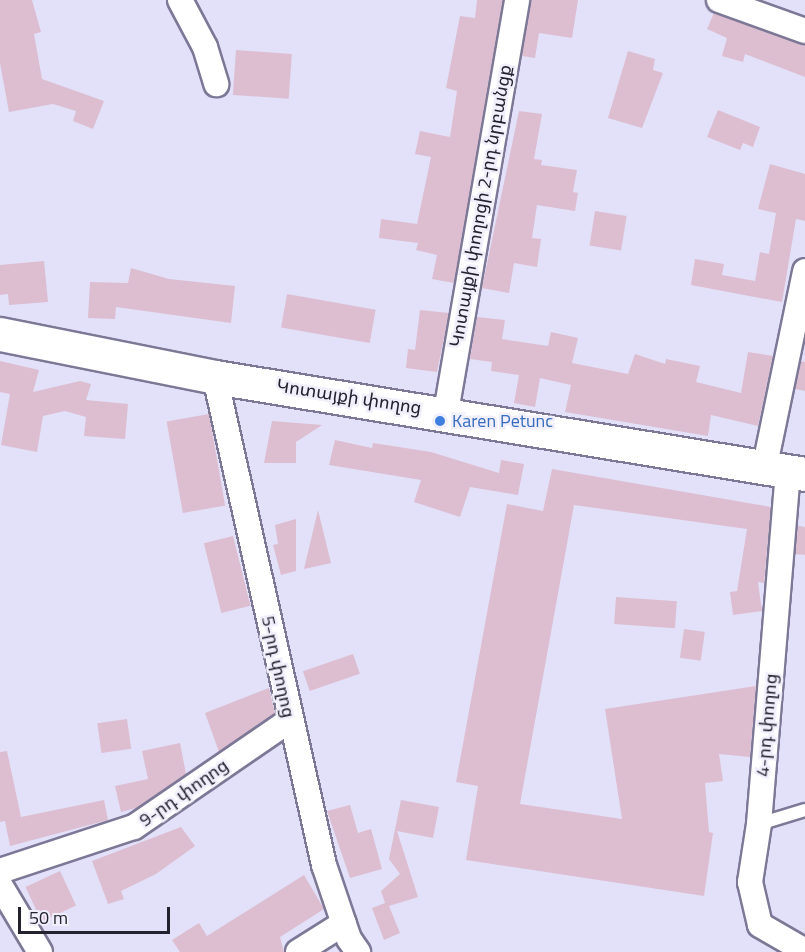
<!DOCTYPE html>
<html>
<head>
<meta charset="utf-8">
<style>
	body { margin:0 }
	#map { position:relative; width:805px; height:952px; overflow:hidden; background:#e3e0fa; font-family:"Titillium Web","Noto Sans Armenian",sans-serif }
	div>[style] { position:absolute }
	.building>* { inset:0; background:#dcbed0; transform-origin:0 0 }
	.roads { filter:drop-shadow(2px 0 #7c7896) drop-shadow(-2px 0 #7c7896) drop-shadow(0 2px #7c7896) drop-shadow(0 -2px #7c7896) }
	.service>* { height:12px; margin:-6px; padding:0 6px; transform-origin:6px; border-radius:6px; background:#fff }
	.minor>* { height:24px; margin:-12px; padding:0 12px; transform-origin:12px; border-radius:12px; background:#fff }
	.secondary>* { height:33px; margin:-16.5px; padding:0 16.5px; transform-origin:16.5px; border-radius:16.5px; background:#fff }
	.dots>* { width:16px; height:16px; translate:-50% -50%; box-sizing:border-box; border:3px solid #f1effc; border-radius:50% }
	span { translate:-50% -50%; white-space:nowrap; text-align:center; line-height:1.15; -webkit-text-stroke:5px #f1effc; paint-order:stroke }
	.street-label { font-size:18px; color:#23222e }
	.shop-label { font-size:18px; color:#366cbe }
	.left { translate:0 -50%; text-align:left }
	.scale { position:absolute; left:18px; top:907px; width:152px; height:27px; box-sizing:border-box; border:3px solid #23222e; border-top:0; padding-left:8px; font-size:18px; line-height:21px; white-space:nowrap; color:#23222e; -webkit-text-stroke:4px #f1effc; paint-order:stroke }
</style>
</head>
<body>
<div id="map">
	<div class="building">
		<div style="clip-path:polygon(0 0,32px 0,41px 32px,34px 34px,42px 79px,104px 101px,93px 129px,73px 121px,76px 111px,53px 104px,9px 112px,0 63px)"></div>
		<div style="clip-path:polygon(477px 0,503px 0,454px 283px,432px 279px,437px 255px,416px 250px,418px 243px,379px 238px,381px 219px,417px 224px,431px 157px,415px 154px,420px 131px,450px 137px,457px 91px,446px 88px,460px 16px,475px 18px)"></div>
		<div style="clip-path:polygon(531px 0,578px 0,572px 38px,539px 33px,535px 58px,522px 56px)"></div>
		<div style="clip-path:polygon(714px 13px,805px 45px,805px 77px,745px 54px,743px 62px,722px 56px,727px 38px,707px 29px)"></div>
		<div style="left:236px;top:50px;width:56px;height:45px;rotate:4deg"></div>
		<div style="clip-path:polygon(628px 51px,655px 59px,653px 70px,663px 73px,642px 128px,608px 118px)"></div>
		<div style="clip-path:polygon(718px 110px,760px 127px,753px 147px,743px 143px,740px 150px,707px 137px)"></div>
		<div style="clip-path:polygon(519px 111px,542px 114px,534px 159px,542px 160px,541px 165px,577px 170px,573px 192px,578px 193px,575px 211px,537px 205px,532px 238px,541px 239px,537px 267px,514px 263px,509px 293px,482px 288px)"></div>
		<div style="clip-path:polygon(770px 164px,805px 174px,805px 221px,796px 219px,782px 302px,691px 285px,695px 259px,724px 264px,722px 275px,755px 281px,760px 252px,769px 254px,776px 213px,758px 209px)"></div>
		<div style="left:595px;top:211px;width:32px;height:35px;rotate:9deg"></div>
		<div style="clip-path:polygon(44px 261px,48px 302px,9px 305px,8px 294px,0 295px,0 265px)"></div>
		<div style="clip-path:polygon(131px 268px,169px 279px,235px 286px,231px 323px,116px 307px,115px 319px,88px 318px,90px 282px,128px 283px)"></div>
		<div style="left:287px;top:294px;width:90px;height:34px;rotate:10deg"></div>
		<div style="clip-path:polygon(420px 310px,449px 313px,437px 372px,406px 368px,408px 349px,415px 350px)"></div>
		<div style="clip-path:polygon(477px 317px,505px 320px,502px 339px,548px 346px,551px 332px,578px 338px,572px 363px,628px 374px,635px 354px,665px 364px,666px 359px,700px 366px,696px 382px,741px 393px,748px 352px,773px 356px,758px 426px,711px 415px,708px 436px,565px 412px,571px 385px,540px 378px,535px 407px,514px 403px,519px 375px,491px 371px,492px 362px,470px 359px)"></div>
		<div style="clip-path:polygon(0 361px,39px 370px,33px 392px,80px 381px,91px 384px,86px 400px,128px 404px,125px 439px,84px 436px,86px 417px,65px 411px,43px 416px,37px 452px,1px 445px,10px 394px,0 392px)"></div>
		<div style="clip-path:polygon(801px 361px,805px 362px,805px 391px,795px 389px)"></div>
		<div style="left:209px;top:414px;width:93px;height:43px;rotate:80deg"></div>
		<div style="clip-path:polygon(272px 421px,322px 425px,296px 442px,296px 463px,264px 463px)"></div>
		<div style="clip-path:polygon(335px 440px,372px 448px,373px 443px,431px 452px,499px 473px,501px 460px,524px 464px,518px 495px,470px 487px,460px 517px,414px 502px,421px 480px,329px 465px)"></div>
		<div style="clip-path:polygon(552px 469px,771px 507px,764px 583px,758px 582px,762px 611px,733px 615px,730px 592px,737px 591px,747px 529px,574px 505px,520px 804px,622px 819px,605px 709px,756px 686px,750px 757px,719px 754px,723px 781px,705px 783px,709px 832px,713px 833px,704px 896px,466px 860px,478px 786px,456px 782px,507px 504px,543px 511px)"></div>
		<div style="clip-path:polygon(318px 510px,331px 563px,304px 569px)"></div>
		<div style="clip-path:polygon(296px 519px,296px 571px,281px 575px,273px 545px,278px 544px,275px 525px)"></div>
		<div style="clip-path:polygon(798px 526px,805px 527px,805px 555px,795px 554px)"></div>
		<div style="left:233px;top:536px;width:72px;height:30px;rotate:76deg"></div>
		<div style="left:616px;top:597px;width:61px;height:27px;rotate:4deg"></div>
		<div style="left:684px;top:629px;width:21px;height:29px;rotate:8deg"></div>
		<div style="left:353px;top:654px;width:21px;height:53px;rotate:71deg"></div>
		<div style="clip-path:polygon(269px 688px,275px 713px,219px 752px,205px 713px)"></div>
		<div style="left:127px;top:719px;width:30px;height:30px;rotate:82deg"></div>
		<div style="clip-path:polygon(180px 743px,186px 774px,136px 808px,121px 812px,115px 786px,148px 779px,142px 751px)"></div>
		<div style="clip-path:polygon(7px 751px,21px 817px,104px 800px,108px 820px,10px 846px,5px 821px,0 822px,0 752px)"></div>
		<div style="clip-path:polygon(401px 800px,439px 807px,433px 838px,397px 831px,418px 897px,389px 906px,400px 933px,384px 940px,372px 908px,385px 903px,381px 891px,400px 874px,389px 859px)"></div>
		<div style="clip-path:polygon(350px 805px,358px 833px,371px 829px,382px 869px,350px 878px,327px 811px)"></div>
		<div style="clip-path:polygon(181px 827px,195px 846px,156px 874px,121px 891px,124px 899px,108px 904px,92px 861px)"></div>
		<div style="left:60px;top:871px;width:38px;height:38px;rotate:65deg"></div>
		<div style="clip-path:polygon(304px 875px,324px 909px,280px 937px,284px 952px,180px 952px,172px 940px,199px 923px,207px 936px)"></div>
	</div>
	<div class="roads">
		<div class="service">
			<div style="left:759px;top:824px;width:48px;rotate:-16.9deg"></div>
		</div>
		<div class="minor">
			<div style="left:180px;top:0;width:53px;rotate:62deg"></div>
			<div style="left:205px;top:47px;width:39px;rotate:73deg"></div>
			<div style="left:719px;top:0;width:91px;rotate:19.8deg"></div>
			<div style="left:215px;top:377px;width:500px;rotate:77.41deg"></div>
			<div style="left:324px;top:865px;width:78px;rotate:71.3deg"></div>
			<div style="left:349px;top:939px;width:16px;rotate:55deg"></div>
			<div style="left:446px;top:412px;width:418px;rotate:-80.2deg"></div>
			<div style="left:765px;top:465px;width:198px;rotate:-78.3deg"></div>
			<div style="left:788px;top:471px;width:354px;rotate:94.7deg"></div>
			<div style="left:759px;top:824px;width:59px;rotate:98.8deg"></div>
			<div style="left:750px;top:882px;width:44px;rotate:76.9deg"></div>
			<div style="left:760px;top:925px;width:52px;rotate:30deg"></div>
			<div style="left:0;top:871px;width:141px;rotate:-18.2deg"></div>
			<div style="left:134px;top:827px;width:189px;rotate:-34.4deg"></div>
			<div style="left:0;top:885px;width:78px;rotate:59.2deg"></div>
			<div style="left:298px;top:952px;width:54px;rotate:-32.2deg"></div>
		</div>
		<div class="secondary">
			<div style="left:0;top:334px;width:219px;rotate:11.3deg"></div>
			<div style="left:215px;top:377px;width:598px;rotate:9.34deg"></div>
		</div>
	</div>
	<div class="dots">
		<div style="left:440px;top:421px;background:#3f7fe0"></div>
	</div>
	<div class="street-label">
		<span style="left:481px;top:206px;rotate:-80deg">Կոտայքի փողոցի 2-րդ նրբանցք</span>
		<span style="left:349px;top:397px;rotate:9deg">Կոտայքի փողոց</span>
		<span style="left:278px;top:667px;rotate:78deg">5-րդ փողոց</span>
		<span style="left:767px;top:725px;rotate:-85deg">4-րդ փողոց</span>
		<span style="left:184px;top:793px;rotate:-35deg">9-րդ փողոց</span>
	</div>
	<div class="shop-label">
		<span class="left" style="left:452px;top:421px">Karen Petunc</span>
	</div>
	<div class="scale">50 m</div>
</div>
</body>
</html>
